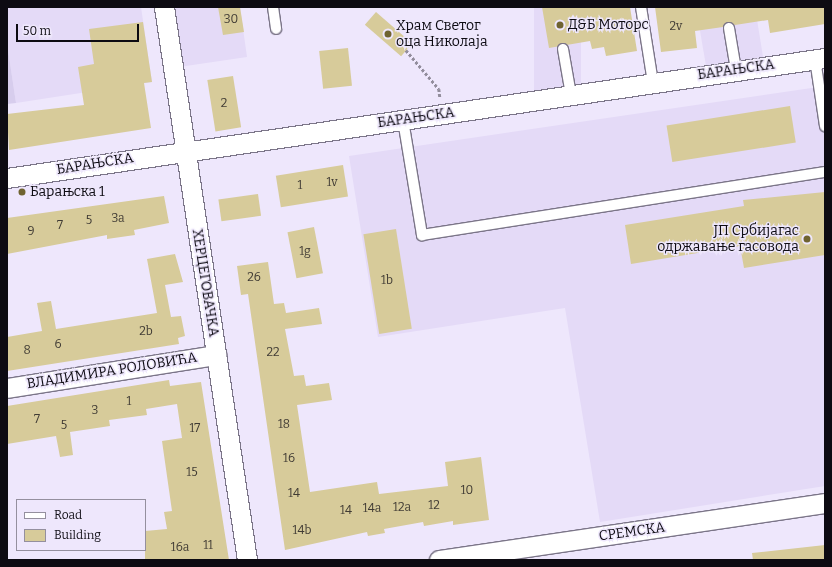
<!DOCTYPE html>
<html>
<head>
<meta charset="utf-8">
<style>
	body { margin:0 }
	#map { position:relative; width:832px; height:567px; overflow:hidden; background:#eee7fc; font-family:Bitter,serif }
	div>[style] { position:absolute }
	.built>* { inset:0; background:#e4daf7; transform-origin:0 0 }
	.green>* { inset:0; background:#d7cded }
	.building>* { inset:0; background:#d7cb9a; transform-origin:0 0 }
	.path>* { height:2.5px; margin-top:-1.25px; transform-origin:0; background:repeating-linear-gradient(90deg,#928d9c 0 3px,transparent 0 5px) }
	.roads { filter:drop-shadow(1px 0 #7b7588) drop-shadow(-1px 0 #7b7588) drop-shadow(0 1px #7b7588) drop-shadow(0 -1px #7b7588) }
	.service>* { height:10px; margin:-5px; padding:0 5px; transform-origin:5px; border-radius:5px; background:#fff }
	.minor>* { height:19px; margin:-9.5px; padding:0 9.5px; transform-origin:9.5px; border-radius:9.5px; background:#fff }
	.dots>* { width:11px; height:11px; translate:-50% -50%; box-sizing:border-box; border:2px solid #eee7fc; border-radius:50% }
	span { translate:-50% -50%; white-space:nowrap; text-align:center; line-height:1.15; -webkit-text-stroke:3px #eee7fc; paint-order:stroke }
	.number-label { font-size:12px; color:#403b34 }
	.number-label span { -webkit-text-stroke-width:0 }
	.poi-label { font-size:14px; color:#0d0b12 }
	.left { translate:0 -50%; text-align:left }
	.right { translate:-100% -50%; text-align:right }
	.street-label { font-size:14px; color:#0d0b12 }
	.frame { position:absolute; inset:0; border:8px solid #0d0b12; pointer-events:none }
	.legend { position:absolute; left:16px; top:499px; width:130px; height:52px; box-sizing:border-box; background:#eee7fc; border:1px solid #948f9e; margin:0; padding:5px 7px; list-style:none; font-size:12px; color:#0d0b12 }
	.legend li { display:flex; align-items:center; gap:8px; height:20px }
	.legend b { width:20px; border:1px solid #948f9e }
	.scale { position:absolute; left:16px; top:24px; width:123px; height:18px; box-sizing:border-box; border:2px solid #0d0b12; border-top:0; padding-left:5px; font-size:12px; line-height:14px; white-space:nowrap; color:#0d0b12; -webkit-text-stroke:3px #eee7fc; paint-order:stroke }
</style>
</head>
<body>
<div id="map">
	<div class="built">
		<div style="clip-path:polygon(7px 7px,141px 7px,152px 82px,16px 103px,7px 43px)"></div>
		<div style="clip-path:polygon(170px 7px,240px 7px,247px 57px,179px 67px)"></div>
		<div style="left:534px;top:7px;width:47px;height:92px"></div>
		<div style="clip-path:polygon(696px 7px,755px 7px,764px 63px,707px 72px)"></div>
		<div style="clip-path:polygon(825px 86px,825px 486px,600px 522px,565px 308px,378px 337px,349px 156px)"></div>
	</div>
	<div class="green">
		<div style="clip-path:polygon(7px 43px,16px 103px,7px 104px)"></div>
	</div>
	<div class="building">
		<div style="clip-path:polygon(218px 7px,240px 7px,244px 32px,223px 35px)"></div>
		<div style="clip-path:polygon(542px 7px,630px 7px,637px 51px,606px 56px,604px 47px,592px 49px,590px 41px,549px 48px)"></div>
		<div style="clip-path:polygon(655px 7px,825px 7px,825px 24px,770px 33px,768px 20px,735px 25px,728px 22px,723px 27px,695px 31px,697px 48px,661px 52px)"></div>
		<div style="left:376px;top:12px;width:48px;height:17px;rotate:41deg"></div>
		<div style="clip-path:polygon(143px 22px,152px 82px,144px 83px,151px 128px,9px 150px,7px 114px,84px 105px,78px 67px,94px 64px,89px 29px)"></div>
		<div style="left:348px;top:48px;width:38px;height:29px;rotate:84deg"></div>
		<div style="left:233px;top:76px;width:52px;height:26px;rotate:81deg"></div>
		<div style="left:790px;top:106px;width:37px;height:125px;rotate:81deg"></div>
		<div style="left:343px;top:165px;width:32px;height:68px;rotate:81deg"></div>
		<div style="clip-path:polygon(825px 192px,825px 255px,744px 268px,740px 246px,631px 264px,625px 225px,744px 206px,743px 200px)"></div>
		<div style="left:258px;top:194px;width:22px;height:40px;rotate:82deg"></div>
		<div style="clip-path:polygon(164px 196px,169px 223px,134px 230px,135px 235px,107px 239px,107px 235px,7px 254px,7px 218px)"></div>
		<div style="left:314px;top:227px;width:47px;height:27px;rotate:79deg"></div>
		<div style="left:396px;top:229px;width:101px;height:33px;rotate:81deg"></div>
		<div style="clip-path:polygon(175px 254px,183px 282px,165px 285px,171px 317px,181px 316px,185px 336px,178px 338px,179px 344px,7px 371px,7px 337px,42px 331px,37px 303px,51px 301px,56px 329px,157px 313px,147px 259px)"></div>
		<div style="clip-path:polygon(268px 262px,274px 304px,284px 303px,286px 313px,319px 308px,322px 324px,285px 329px,294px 376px,304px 375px,306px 386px,329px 383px,332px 400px,297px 405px,310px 492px,377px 482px,379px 494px,448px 486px,445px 462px,481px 457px,489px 520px,453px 525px,453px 521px,424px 526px,423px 522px,384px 529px,385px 533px,368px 536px,367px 532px,285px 550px,248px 294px,241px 295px,237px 266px)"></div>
		<div style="clip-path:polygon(169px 380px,170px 386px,201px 382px,229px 560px,145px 560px,145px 531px,167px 529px,164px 512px,172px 511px,162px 441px,182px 438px,177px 404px,146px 409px,147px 415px,109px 420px,110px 426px,70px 432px,73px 455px,60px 457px,56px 436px,7px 444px,7px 406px)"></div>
		<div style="clip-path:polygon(825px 545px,825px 560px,753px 560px,752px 553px)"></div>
	</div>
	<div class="path">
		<div style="left:406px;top:50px;width:51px;rotate:49.8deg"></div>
		<div style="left:439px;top:89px;width:8px;rotate:83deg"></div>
	</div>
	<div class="roads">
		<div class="service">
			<div style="left:273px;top:7px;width:22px;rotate:82deg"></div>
			<div style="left:641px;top:7px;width:77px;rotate:81deg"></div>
			<div style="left:729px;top:28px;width:43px;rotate:80.5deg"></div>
			<div style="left:563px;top:49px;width:47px;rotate:80.1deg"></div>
			<div style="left:815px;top:59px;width:68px;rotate:81.5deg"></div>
			<div style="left:403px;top:120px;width:117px;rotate:80.6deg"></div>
			<div style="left:422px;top:235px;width:408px;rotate:-8.9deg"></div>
		</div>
		<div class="minor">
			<div style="left:164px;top:7px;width:559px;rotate:81.46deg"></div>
			<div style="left:7px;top:178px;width:827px;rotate:-8.35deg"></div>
			<div style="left:7px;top:388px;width:212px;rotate:-9deg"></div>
			<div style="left:439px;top:560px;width:390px;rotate:-8.4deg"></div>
		</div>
	</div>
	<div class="dots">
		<div style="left:560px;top:25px;background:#6f6330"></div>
		<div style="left:388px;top:34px;background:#6f6330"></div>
		<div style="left:22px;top:192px;background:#6f6330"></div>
		<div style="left:807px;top:239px;background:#6f6330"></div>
	</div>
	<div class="number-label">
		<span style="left:231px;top:20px">30</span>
		<span style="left:676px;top:27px">2v</span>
		<span style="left:224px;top:104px">2</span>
		<span style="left:332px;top:183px">1v</span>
		<span style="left:300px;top:186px">1</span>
		<span style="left:118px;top:219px">3a</span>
		<span style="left:89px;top:221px">5</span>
		<span style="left:60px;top:226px">7</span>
		<span style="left:31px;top:232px">9</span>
		<span style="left:305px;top:252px">1g</span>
		<span style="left:254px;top:278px">26</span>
		<span style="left:387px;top:281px">1b</span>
		<span style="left:146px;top:332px">2b</span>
		<span style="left:58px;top:345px">6</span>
		<span style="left:27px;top:351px">8</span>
		<span style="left:273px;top:353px">22</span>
		<span style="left:129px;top:402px">1</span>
		<span style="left:95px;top:411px">3</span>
		<span style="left:37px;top:420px">7</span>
		<span style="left:284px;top:425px">18</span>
		<span style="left:64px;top:426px">5</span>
		<span style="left:195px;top:429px">17</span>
		<span style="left:289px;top:459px">16</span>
		<span style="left:192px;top:473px">15</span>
		<span style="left:467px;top:491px">10</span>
		<span style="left:294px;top:494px">14</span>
		<span style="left:434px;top:506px">12</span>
		<span style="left:402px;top:508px">12a</span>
		<span style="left:372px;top:509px">14a</span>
		<span style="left:346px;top:511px">14</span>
		<span style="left:302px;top:531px">14b</span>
		<span style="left:208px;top:546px">11</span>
		<span style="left:180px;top:548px">16a</span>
	</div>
	<div class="poi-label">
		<span class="left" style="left:568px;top:25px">Д&amp;Б Моторс</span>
		<span class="left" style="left:396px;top:34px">Храм Светог<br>оца Николаја</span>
		<span class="left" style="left:30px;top:192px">Барањска 1</span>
		<span class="right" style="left:799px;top:239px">ЈП Србијагас<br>одржавање гасовода</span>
	</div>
	<div class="street-label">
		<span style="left:736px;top:70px;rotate:-8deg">БАРАЊСКА</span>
		<span style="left:416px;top:118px;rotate:-8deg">БАРАЊСКА</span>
		<span style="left:95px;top:164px;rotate:-9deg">БАРАЊСКА</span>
		<span style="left:205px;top:283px;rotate:81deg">ХЕРЦЕГОВАЧКА</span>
		<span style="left:112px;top:371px;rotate:-9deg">ВЛАДИМИРА РОЛОВИЋА</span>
		<span style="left:632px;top:532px;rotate:-8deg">СРЕМСКА</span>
	</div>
	<div class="frame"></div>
	<ul class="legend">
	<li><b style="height:5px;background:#fff"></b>Road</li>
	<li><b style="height:11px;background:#d7cb9a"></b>Building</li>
	</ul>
	<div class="scale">50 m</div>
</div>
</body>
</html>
